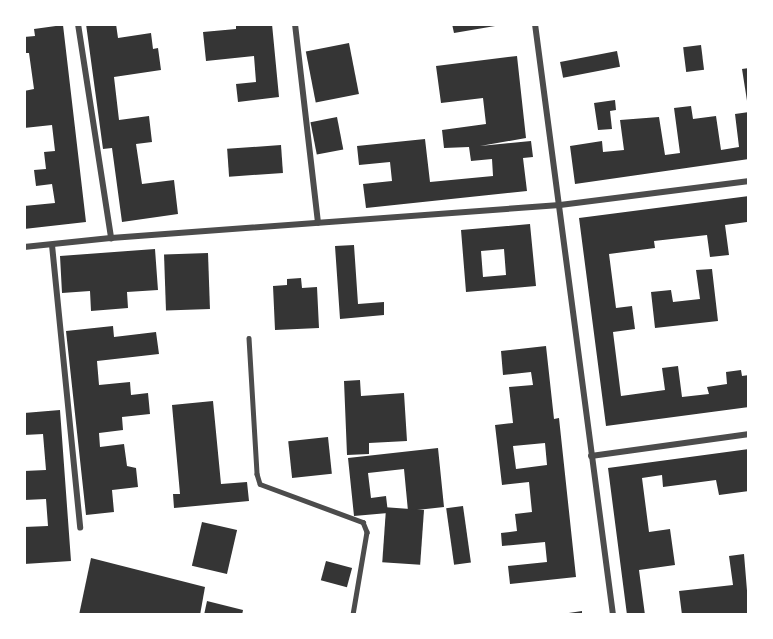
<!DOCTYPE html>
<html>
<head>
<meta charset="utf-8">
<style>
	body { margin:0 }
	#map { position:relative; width:773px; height:639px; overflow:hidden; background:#fff; font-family:"Roboto Condensed",sans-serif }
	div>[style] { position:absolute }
	.building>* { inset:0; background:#353535; transform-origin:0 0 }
	.service>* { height:4.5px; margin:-2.25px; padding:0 2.25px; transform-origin:2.25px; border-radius:2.25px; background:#4c4c4c }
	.minor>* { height:6px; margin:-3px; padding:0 3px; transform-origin:3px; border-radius:3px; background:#4c4c4c }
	span { translate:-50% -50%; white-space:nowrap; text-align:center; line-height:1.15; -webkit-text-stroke:6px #fff; paint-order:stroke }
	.frame { position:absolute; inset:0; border:26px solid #fff; pointer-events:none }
</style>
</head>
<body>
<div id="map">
	<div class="building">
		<div style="clip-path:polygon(86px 24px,116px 24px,118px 38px,151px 33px,153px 49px,158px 48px,161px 70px,114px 77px,119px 120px,149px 116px,152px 142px,136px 144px,142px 184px,174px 180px,178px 214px,122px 222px,112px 148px,103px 149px)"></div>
		<div style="clip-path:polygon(236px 24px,272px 24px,279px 97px,238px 102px,236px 84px,256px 82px,254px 56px,206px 61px,203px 32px,236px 29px)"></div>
		<div style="clip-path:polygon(452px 24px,501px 24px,501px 25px,454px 33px)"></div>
		<div style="clip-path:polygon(63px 25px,86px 222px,24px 229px,24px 206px,55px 203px,52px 184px,36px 186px,34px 170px,46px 169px,44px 152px,55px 151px,52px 125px,24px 128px,24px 91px,34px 89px,29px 53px,24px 53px,24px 37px,35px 36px,34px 29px)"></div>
		<div style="left:349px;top:43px;width:52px;height:44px;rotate:79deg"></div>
		<div style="left:701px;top:45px;width:25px;height:18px;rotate:83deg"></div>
		<div style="left:617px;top:51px;width:16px;height:58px;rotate:79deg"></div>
		<div style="clip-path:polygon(517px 56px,526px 138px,480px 146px,531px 141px,533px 157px,523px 158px,527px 191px,366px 208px,363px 184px,392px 181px,390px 162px,359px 165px,357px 146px,425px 139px,430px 182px,493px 176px,492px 159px,471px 161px,469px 147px,444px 148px,442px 130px,486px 124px,483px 98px,441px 103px,436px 66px)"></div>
		<div style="clip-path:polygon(749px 68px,749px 107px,748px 107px,742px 69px)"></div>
		<div style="clip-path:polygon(615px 100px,616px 110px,610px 111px,612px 129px,598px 130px,594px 103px)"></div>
		<div style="clip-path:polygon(691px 106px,693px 119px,716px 116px,721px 150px,739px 147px,735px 114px,749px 112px,749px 159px,575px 184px,570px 146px,602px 141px,603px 152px,624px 150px,620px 120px,659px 117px,665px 155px,680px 153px,674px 108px)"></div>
		<div style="left:337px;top:117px;width:33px;height:27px;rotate:79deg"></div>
		<div style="left:281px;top:145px;width:28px;height:54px;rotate:86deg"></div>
		<div style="clip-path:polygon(749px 196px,749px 227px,747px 222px,725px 225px,729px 255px,710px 257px,707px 235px,654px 241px,655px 248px,609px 254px,616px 308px,632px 306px,635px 329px,613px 332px,621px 396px,665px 390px,662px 368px,678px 366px,682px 397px,709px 394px,707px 387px,727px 384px,726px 372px,741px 370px,742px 376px,749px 375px,749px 407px,606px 426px,579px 218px)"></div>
		<div style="clip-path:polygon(evenodd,530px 224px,536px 286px,466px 292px,461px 230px,530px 224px,504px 249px,506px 275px,483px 277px,481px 251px,504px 249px)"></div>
		<div style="clip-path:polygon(354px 245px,358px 304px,384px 302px,384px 315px,340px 319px,335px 246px)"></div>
		<div style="clip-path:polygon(155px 249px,158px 290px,127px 292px,128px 308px,91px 311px,90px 291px,62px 293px,60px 256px)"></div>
		<div style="left:208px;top:253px;width:56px;height:44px;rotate:88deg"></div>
		<div style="clip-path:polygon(712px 269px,718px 321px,655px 328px,651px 292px,671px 290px,673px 302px,700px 299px,696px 270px)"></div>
		<div style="clip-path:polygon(301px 278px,302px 288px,317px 287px,319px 328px,275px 330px,273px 286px,287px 285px,287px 279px)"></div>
		<div style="clip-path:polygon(113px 326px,114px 337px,156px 332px,159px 354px,97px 361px,99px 385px,130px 382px,131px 395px,148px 393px,150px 414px,122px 417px,123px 430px,99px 433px,100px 447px,124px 444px,127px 466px,136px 468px,138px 487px,112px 490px,114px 512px,86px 515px,66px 331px)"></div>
		<div style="clip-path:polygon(evenodd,546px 346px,554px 419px,559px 418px,576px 577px,510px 584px,508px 566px,547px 562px,545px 542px,502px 546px,501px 533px,517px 531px,515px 514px,532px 512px,529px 482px,502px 485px,495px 425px,513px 423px,509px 387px,533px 385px,531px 372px,503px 375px,501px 351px,546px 346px,545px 443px,547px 465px,516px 469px,513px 446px,545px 443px)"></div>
		<div style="clip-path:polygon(360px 380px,361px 396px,404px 393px,407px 441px,369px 443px,369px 454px,347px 455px,344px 381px)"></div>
		<div style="clip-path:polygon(213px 401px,221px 484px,247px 482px,249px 501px,174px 508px,173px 494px,180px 494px,172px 405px)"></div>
		<div style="clip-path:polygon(60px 410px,71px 561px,24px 564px,24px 527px,48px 526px,46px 499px,24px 500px,24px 471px,46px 470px,43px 434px,24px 435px,24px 413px)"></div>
		<div style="left:328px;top:437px;width:37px;height:40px;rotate:84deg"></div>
		<div style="clip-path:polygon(438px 448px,444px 507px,408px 511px,404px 469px,368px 473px,371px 498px,386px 496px,388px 513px,354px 516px,348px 458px)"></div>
		<div style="clip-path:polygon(749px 449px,749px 491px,719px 495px,716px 480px,663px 487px,662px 475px,642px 478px,649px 532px,670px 529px,675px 565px,639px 570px,645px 615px,627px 615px,608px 468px)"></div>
		<div style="left:463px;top:506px;width:57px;height:17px;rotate:82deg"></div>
		<div style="left:424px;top:510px;width:55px;height:38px;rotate:94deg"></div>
		<div style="left:202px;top:522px;width:36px;height:45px;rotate:13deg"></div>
		<div style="clip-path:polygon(744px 554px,749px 615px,682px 615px,679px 591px,733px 585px,729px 556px)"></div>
		<div style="clip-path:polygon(91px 558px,205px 587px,200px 615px,79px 615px)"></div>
		<div style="left:326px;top:561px;width:27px;height:20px;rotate:15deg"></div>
		<div style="clip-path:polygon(207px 601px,243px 610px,242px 615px,204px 615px)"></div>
		<div style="clip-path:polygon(582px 611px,582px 615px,562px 615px,562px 614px)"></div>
	</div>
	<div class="service">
		<div style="left:249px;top:338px;width:136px;rotate:86.6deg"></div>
		<div style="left:257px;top:474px;width:10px;rotate:73deg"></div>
		<div style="left:260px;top:484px;width:110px;rotate:20.3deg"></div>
		<div style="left:363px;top:522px;width:11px;rotate:68deg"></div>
		<div style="left:367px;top:532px;width:84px;rotate:99.6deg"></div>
	</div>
	<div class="minor">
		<div style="left:78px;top:24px;width:217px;rotate:81.2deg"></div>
		<div style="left:295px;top:24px;width:200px;rotate:83.4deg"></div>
		<div style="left:535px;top:24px;width:596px;rotate:82.48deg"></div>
		<div style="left:52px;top:245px;width:284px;rotate:84.3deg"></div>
		<div style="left:24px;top:247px;width:87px;rotate:-5.9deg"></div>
		<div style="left:111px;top:238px;width:450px;rotate:-4.2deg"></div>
		<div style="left:560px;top:205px;width:191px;rotate:-7.2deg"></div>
		<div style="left:591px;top:456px;width:160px;rotate:-7.9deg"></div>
	</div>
	<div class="frame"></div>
</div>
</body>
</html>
